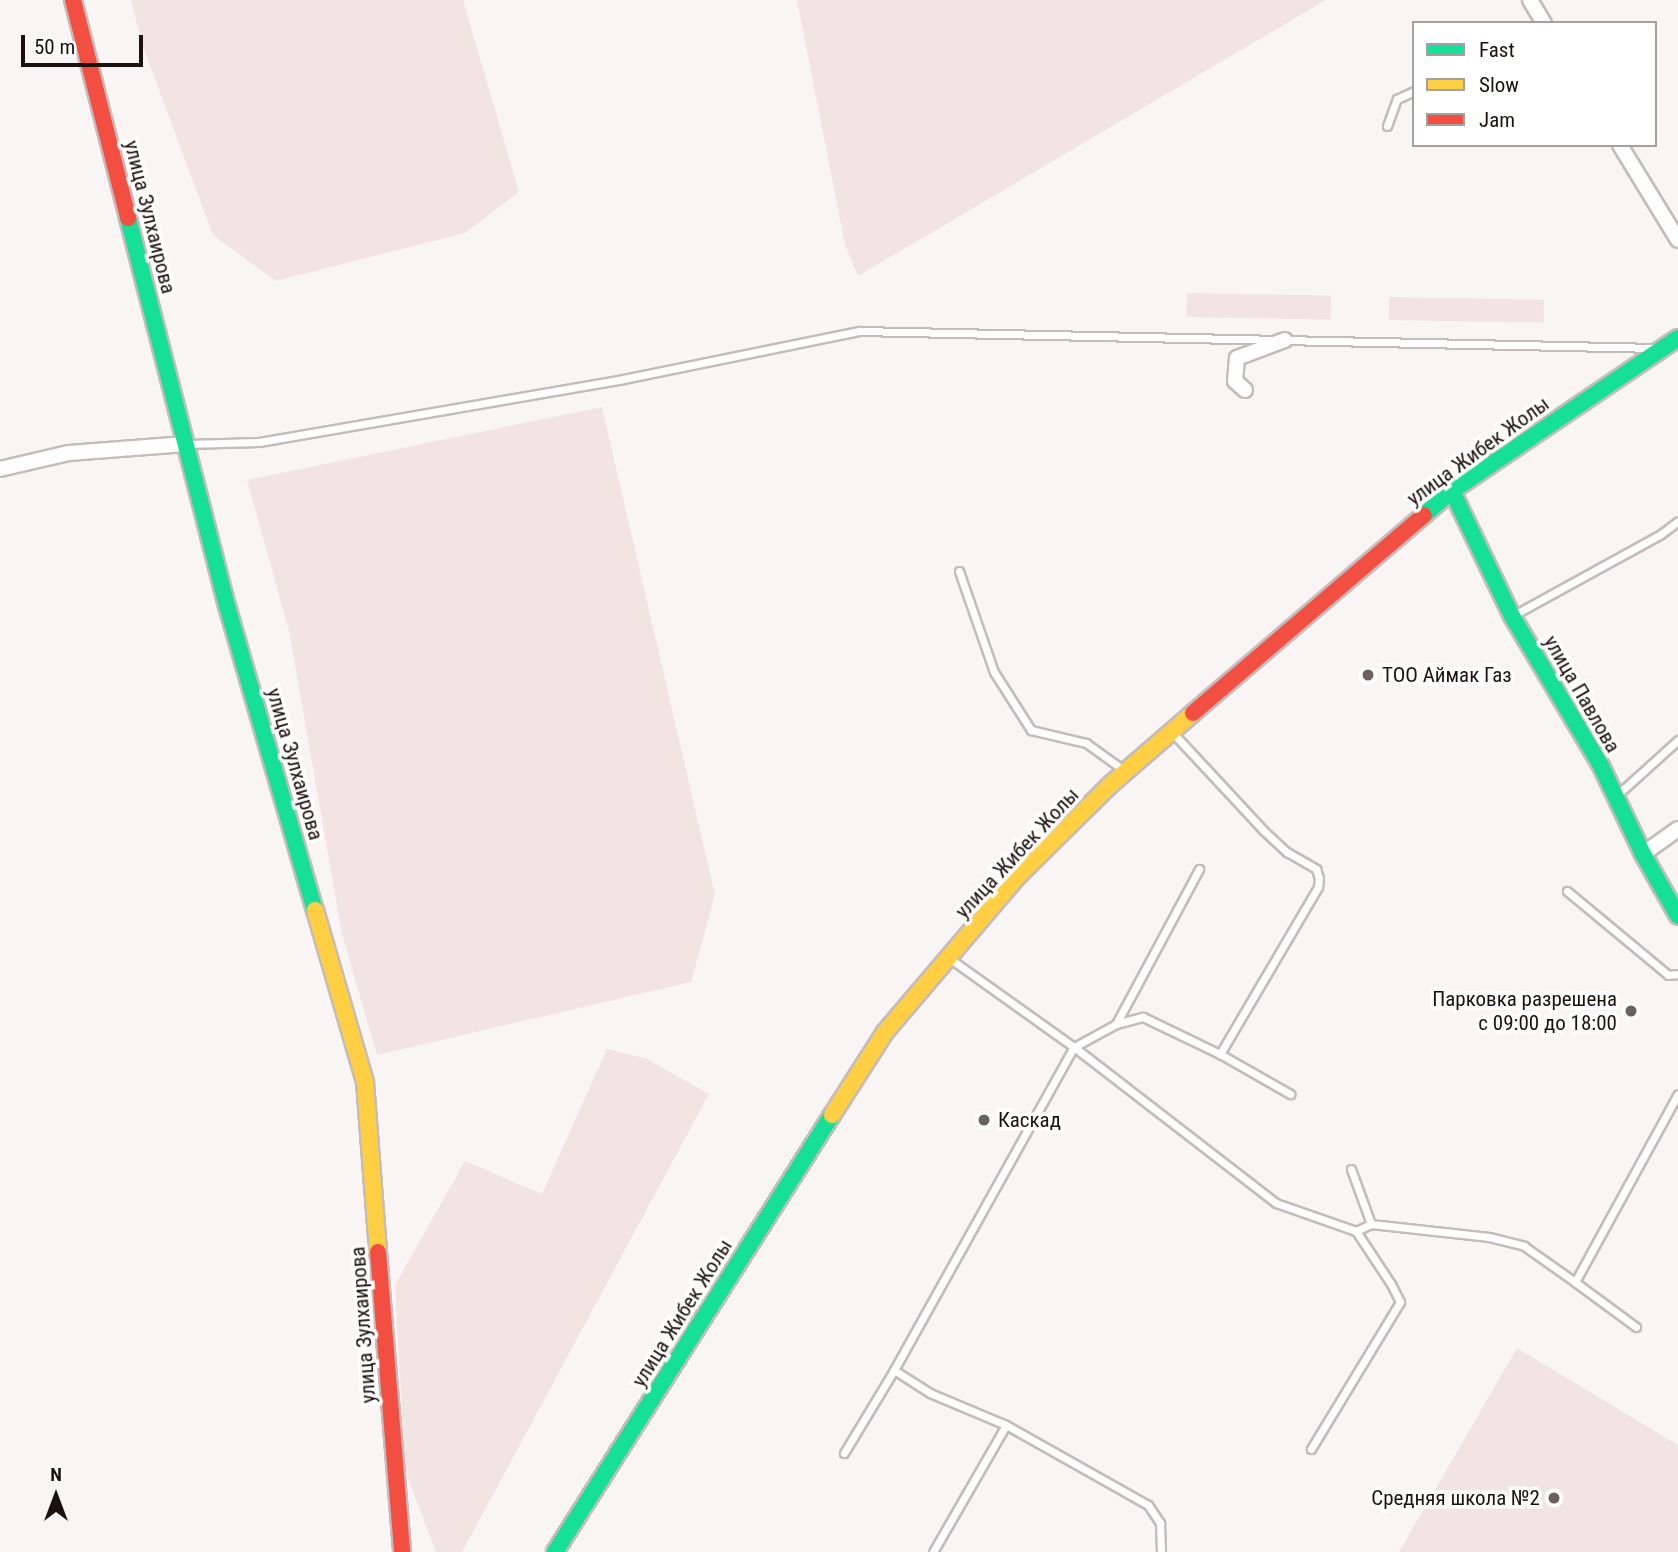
<!DOCTYPE html>
<html>
<head>
<meta charset="utf-8">
<style>
	body { margin:0 }
	#map { position:relative; width:1678px; height:1552px; overflow:hidden; background:#faf5f5; font-family:"Roboto Condensed",sans-serif }
	div>[style] { position:absolute }
	.built>* { inset:0; background:#f1e4e2; transform-origin:0 0 }
	.roads { filter:drop-shadow(2px 0 #c5bcba) drop-shadow(-2px 0 #c5bcba) drop-shadow(0 2px #c5bcba) drop-shadow(0 -2px #c5bcba) }
	.lane>* { height:7px; margin:-3.5px; padding:0 3.5px; transform-origin:3.5px; border-radius:3.5px; background:#fefefe }
	.street>* { height:14px; margin:-7px; padding:0 7px; transform-origin:7px; border-radius:7px; background:#fefefe }
	.fast>* { height:16px; margin:-8px; padding:0 8px; transform-origin:8px; border-radius:8px; background:#16e098 }
	.slow>* { height:16px; margin:-8px; padding:0 8px; transform-origin:8px; border-radius:8px; background:#ffcf43 }
	.jam>* { height:16px; margin:-8px; padding:0 8px; transform-origin:8px; border-radius:8px; background:#f24e42 }
	.dots>* { width:19px; height:19px; translate:-50% -50%; box-sizing:border-box; border:4px solid #fff; border-radius:50% }
	span { translate:-50% -50%; white-space:nowrap; text-align:center; line-height:1.15; -webkit-text-stroke:7px #fff; paint-order:stroke }
	.street-label { font-size:21px; color:#1d110e }
	.poi-label { font-size:21px; color:#1d110e }
	.left { translate:0 -50%; text-align:left }
	.right { translate:-100% -50%; text-align:right }
	.legend { position:absolute; left:1412px; top:21px; width:245px; height:126px; box-sizing:border-box; background:#fff; border:2px solid #a5a09f; margin:0; padding:9px 12px; list-style:none; font-size:21px; color:#1d110e }
	.legend li { display:flex; align-items:center; gap:14px; height:35px }
	.legend b { width:35px; border:2px solid #a5a09f }
	.north { position:absolute; left:21px; top:1461px; width:70px; height:70px; -webkit-text-stroke:5px #fff; paint-order:stroke; rotate:0deg; font-size:19px; font-weight:700; line-height:28px; text-align:center; color:#1d110e }
	.north::after { content:''; display:block; margin:auto; width:24px; height:32px; background:#1d110e; clip-path:polygon(50% 0,100% 100%,50% 72%,0 100%) }
	.scale { position:absolute; left:21px; top:35px; width:122px; height:32px; box-sizing:border-box; border:4px solid #1d110e; border-top:0; padding-left:9px; font-size:21px; line-height:24px; white-space:nowrap; color:#1d110e; -webkit-text-stroke:5px #fff; paint-order:stroke }
</style>
</head>
<body>
<div id="map">
	<div class="built">
		<div style="clip-path:polygon(131px 0,463px 0,519px 192px,465px 233px,276px 281px,213px 235px,142px 44px)"></div>
		<div style="clip-path:polygon(797px 0,1326px 0,858px 276px,845px 245px)"></div>
		<div style="left:1187px;top:293px;width:144px;height:24px;rotate:1deg"></div>
		<div style="left:1389px;top:297px;width:155px;height:23px;rotate:1deg"></div>
		<div style="clip-path:polygon(602px 407px,715px 895px,691px 982px,377px 1055px,342px 934px,289px 631px,247px 480px)"></div>
		<div style="clip-path:polygon(607px 1049px,647px 1059px,709px 1094px,462px 1552px,436px 1552px,405px 1470px,395px 1285px,465px 1161px,542px 1194px)"></div>
		<div style="clip-path:polygon(1517px 1348px,1678px 1445px,1678px 1552px,1399px 1552px)"></div>
	</div>
	<div class="roads">
		<div class="lane">
			<div style="left:1387px;top:126px;width:29px;rotate:-70deg"></div>
			<div style="left:1397px;top:99px;width:19px;rotate:-25deg"></div>
			<div style="left:187px;top:444px;width:72px;rotate:-1.6deg"></div>
			<div style="left:259px;top:442px;width:369px;rotate:-9.8deg"></div>
			<div style="left:623px;top:379px;width:241px;rotate:-11.5deg"></div>
			<div style="left:859px;top:331px;width:796px;rotate:1.22deg"></div>
			<div style="left:959px;top:571px;width:107px;rotate:70.9deg"></div>
			<div style="left:994px;top:672px;width:69px;rotate:57.5deg"></div>
			<div style="left:1031px;top:730px;width:57px;rotate:13.3deg"></div>
			<div style="left:1086px;top:743px;width:48px;rotate:35.7deg"></div>
			<div style="left:1512px;top:616px;width:170px;rotate:-28.8deg"></div>
			<div style="left:1661px;top:534px;width:21px;rotate:-37deg"></div>
			<div style="left:1172px;top:732px;width:134px;rotate:47.1deg"></div>
			<div style="left:1263px;top:830px;width:33px;rotate:43deg"></div>
			<div style="left:1287px;top:852px;width:34px;rotate:30deg"></div>
			<div style="left:1316px;top:869px;width:9px;rotate:72deg"></div>
			<div style="left:1319px;top:878px;width:9px;rotate:96deg"></div>
			<div style="left:1318px;top:887px;width:194px;rotate:120.4deg"></div>
			<div style="left:1616px;top:796px;width:84px;rotate:-42.1deg"></div>
			<div style="left:1567px;top:891px;width:131px;rotate:39.7deg"></div>
			<div style="left:1668px;top:975px;width:10px;rotate:-6deg"></div>
			<div style="left:949px;top:958px;width:153px;rotate:35.5deg"></div>
			<div style="left:1074px;top:1047px;width:48px;rotate:-28.7deg"></div>
			<div style="left:1116px;top:1024px;width:28px;rotate:-15deg"></div>
			<div style="left:1143px;top:1017px;width:85px;rotate:25.7deg"></div>
			<div style="left:1220px;top:1054px;width:81px;rotate:29.7deg"></div>
			<div style="left:1116px;top:1024px;width:176px;rotate:-61.8deg"></div>
			<div style="left:1351px;top:1169px;width:59px;rotate:70deg"></div>
			<div style="left:1371px;top:1224px;width:17px;rotate:155deg"></div>
			<div style="left:1371px;top:1224px;width:119px;rotate:6.3deg"></div>
			<div style="left:1489px;top:1237px;width:36px;rotate:14deg"></div>
			<div style="left:1524px;top:1246px;width:62px;rotate:35.2deg"></div>
			<div style="left:1636px;top:1327px;width:76px;rotate:-143.6deg"></div>
			<div style="left:1575px;top:1282px;width:214px;rotate:-61.3deg"></div>
			<div style="left:1006px;top:1425px;width:163px;rotate:29.4deg"></div>
			<div style="left:1148px;top:1505px;width:22px;rotate:56deg"></div>
			<div style="left:1160px;top:1523px;width:29px;rotate:88deg"></div>
			<div style="left:844px;top:1453px;width:97px;rotate:-58.9deg"></div>
			<div style="left:933px;top:1552px;width:146px;rotate:-60.1deg"></div>
			<div style="left:1006px;top:1425px;width:82px;rotate:-157.2deg"></div>
			<div style="left:930px;top:1393px;width:43px;rotate:-147.4deg"></div>
			<div style="left:894px;top:1370px;width:370px;rotate:-60.9deg"></div>
			<div style="left:1074px;top:1047px;width:255px;rotate:37.7deg"></div>
			<div style="left:1276px;top:1203px;width:85px;rotate:19.3deg"></div>
			<div style="left:1356px;top:1231px;width:64px;rotate:56.6deg"></div>
			<div style="left:1391px;top:1284px;width:20px;rotate:63deg"></div>
			<div style="left:1400px;top:1302px;width:172px;rotate:121.2deg"></div>
		</div>
		<div class="street">
			<div style="left:1530px;top:0;width:27px;rotate:59deg"></div>
			<div style="left:1620px;top:145px;width:111px;rotate:58.6deg"></div>
			<div style="left:1245px;top:390px;width:13px;rotate:-138deg"></div>
			<div style="left:1235px;top:381px;width:23px;rotate:-85deg"></div>
			<div style="left:1237px;top:358px;width:51px;rotate:-20.6deg"></div>
			<div style="left:0;top:469px;width:71px;rotate:-13.1deg"></div>
			<div style="left:69px;top:453px;width:117px;rotate:-4.4deg"></div>
			<div style="left:1643px;top:854px;width:43px;rotate:-35.5deg"></div>
		</div>
		<div class="fast">
			<div style="left:128px;top:218px;width:400px;rotate:75.7deg"></div>
			<div style="left:227px;top:606px;width:316px;rotate:73.9deg"></div>
			<div style="left:1452px;top:491px;width:139px;rotate:64.4deg"></div>
			<div style="left:1512px;top:616px;width:174px;rotate:59.3deg"></div>
			<div style="left:1601px;top:766px;width:98px;rotate:64.5deg"></div>
			<div style="left:1643px;top:854px;width:71px;rotate:60.6deg"></div>
			<div style="left:1424px;top:515px;width:37px;rotate:-41deg"></div>
			<div style="left:1452px;top:491px;width:273px;rotate:-34.1deg"></div>
			<div style="left:555px;top:1552px;width:517px;rotate:-57.63deg"></div>
		</div>
		<div class="slow">
			<div style="left:315px;top:910px;width:179px;rotate:73.8deg"></div>
			<div style="left:365px;top:1082px;width:170px;rotate:85.6deg"></div>
			<div style="left:832px;top:1115px;width:98px;rotate:-57.4deg"></div>
			<div style="left:885px;top:1032px;width:201px;rotate:-49.6deg"></div>
			<div style="left:1015px;top:879px;width:134px;rotate:-44.7deg"></div>
			<div style="left:1110px;top:785px;width:110px;rotate:-40.9deg"></div>
		</div>
		<div class="jam">
			<div style="left:73px;top:0;width:225px;rotate:75.8deg"></div>
			<div style="left:1193px;top:713px;width:304px;rotate:-40.6deg"></div>
			<div style="left:378px;top:1252px;width:301px;rotate:85.4deg"></div>
		</div>
	</div>
	<div class="dots">
		<div style="left:1368px;top:675px;background:#6a615f"></div>
		<div style="left:1631px;top:1011px;background:#6a615f"></div>
		<div style="left:984px;top:1120px;background:#6a615f"></div>
		<div style="left:1554px;top:1498px;background:#6a615f"></div>
	</div>
	<div class="street-label">
		<span style="left:150px;top:217px;rotate:76deg">улица Зулхаирова</span>
		<span style="left:1478px;top:451px;rotate:-36deg">улица Жибек Жолы</span>
		<span style="left:1582px;top:694px;rotate:60deg">улица Павлова</span>
		<span style="left:295px;top:764px;rotate:74deg">улица Зулхаирова</span>
		<span style="left:1017px;top:853px;rotate:-47deg">улица Жибек Жолы</span>
		<span style="left:682px;top:1313px;rotate:-58deg">улица Жибек Жолы</span>
		<span style="left:363px;top:1325px;rotate:-94deg">улица Зулхаирова</span>
	</div>
	<div class="poi-label">
		<span class="left" style="left:1382px;top:675px">ТОО Аймак Газ</span>
		<span class="right" style="left:1617px;top:1011px">Парковка разрешена<br>с 09:00 до 18:00</span>
		<span class="left" style="left:998px;top:1120px">Каскад</span>
		<span class="right" style="left:1540px;top:1498px">Средняя школа №2</span>
	</div>
	<ul class="legend">
	<li><b style="height:9px;background:#16e098"></b>Fast</li>
	<li><b style="height:9px;background:#ffcf43"></b>Slow</li>
	<li><b style="height:9px;background:#f24e42"></b>Jam</li>
	</ul>
	<div class="north">N</div>
	<div class="scale">50 m</div>
</div>
</body>
</html>
